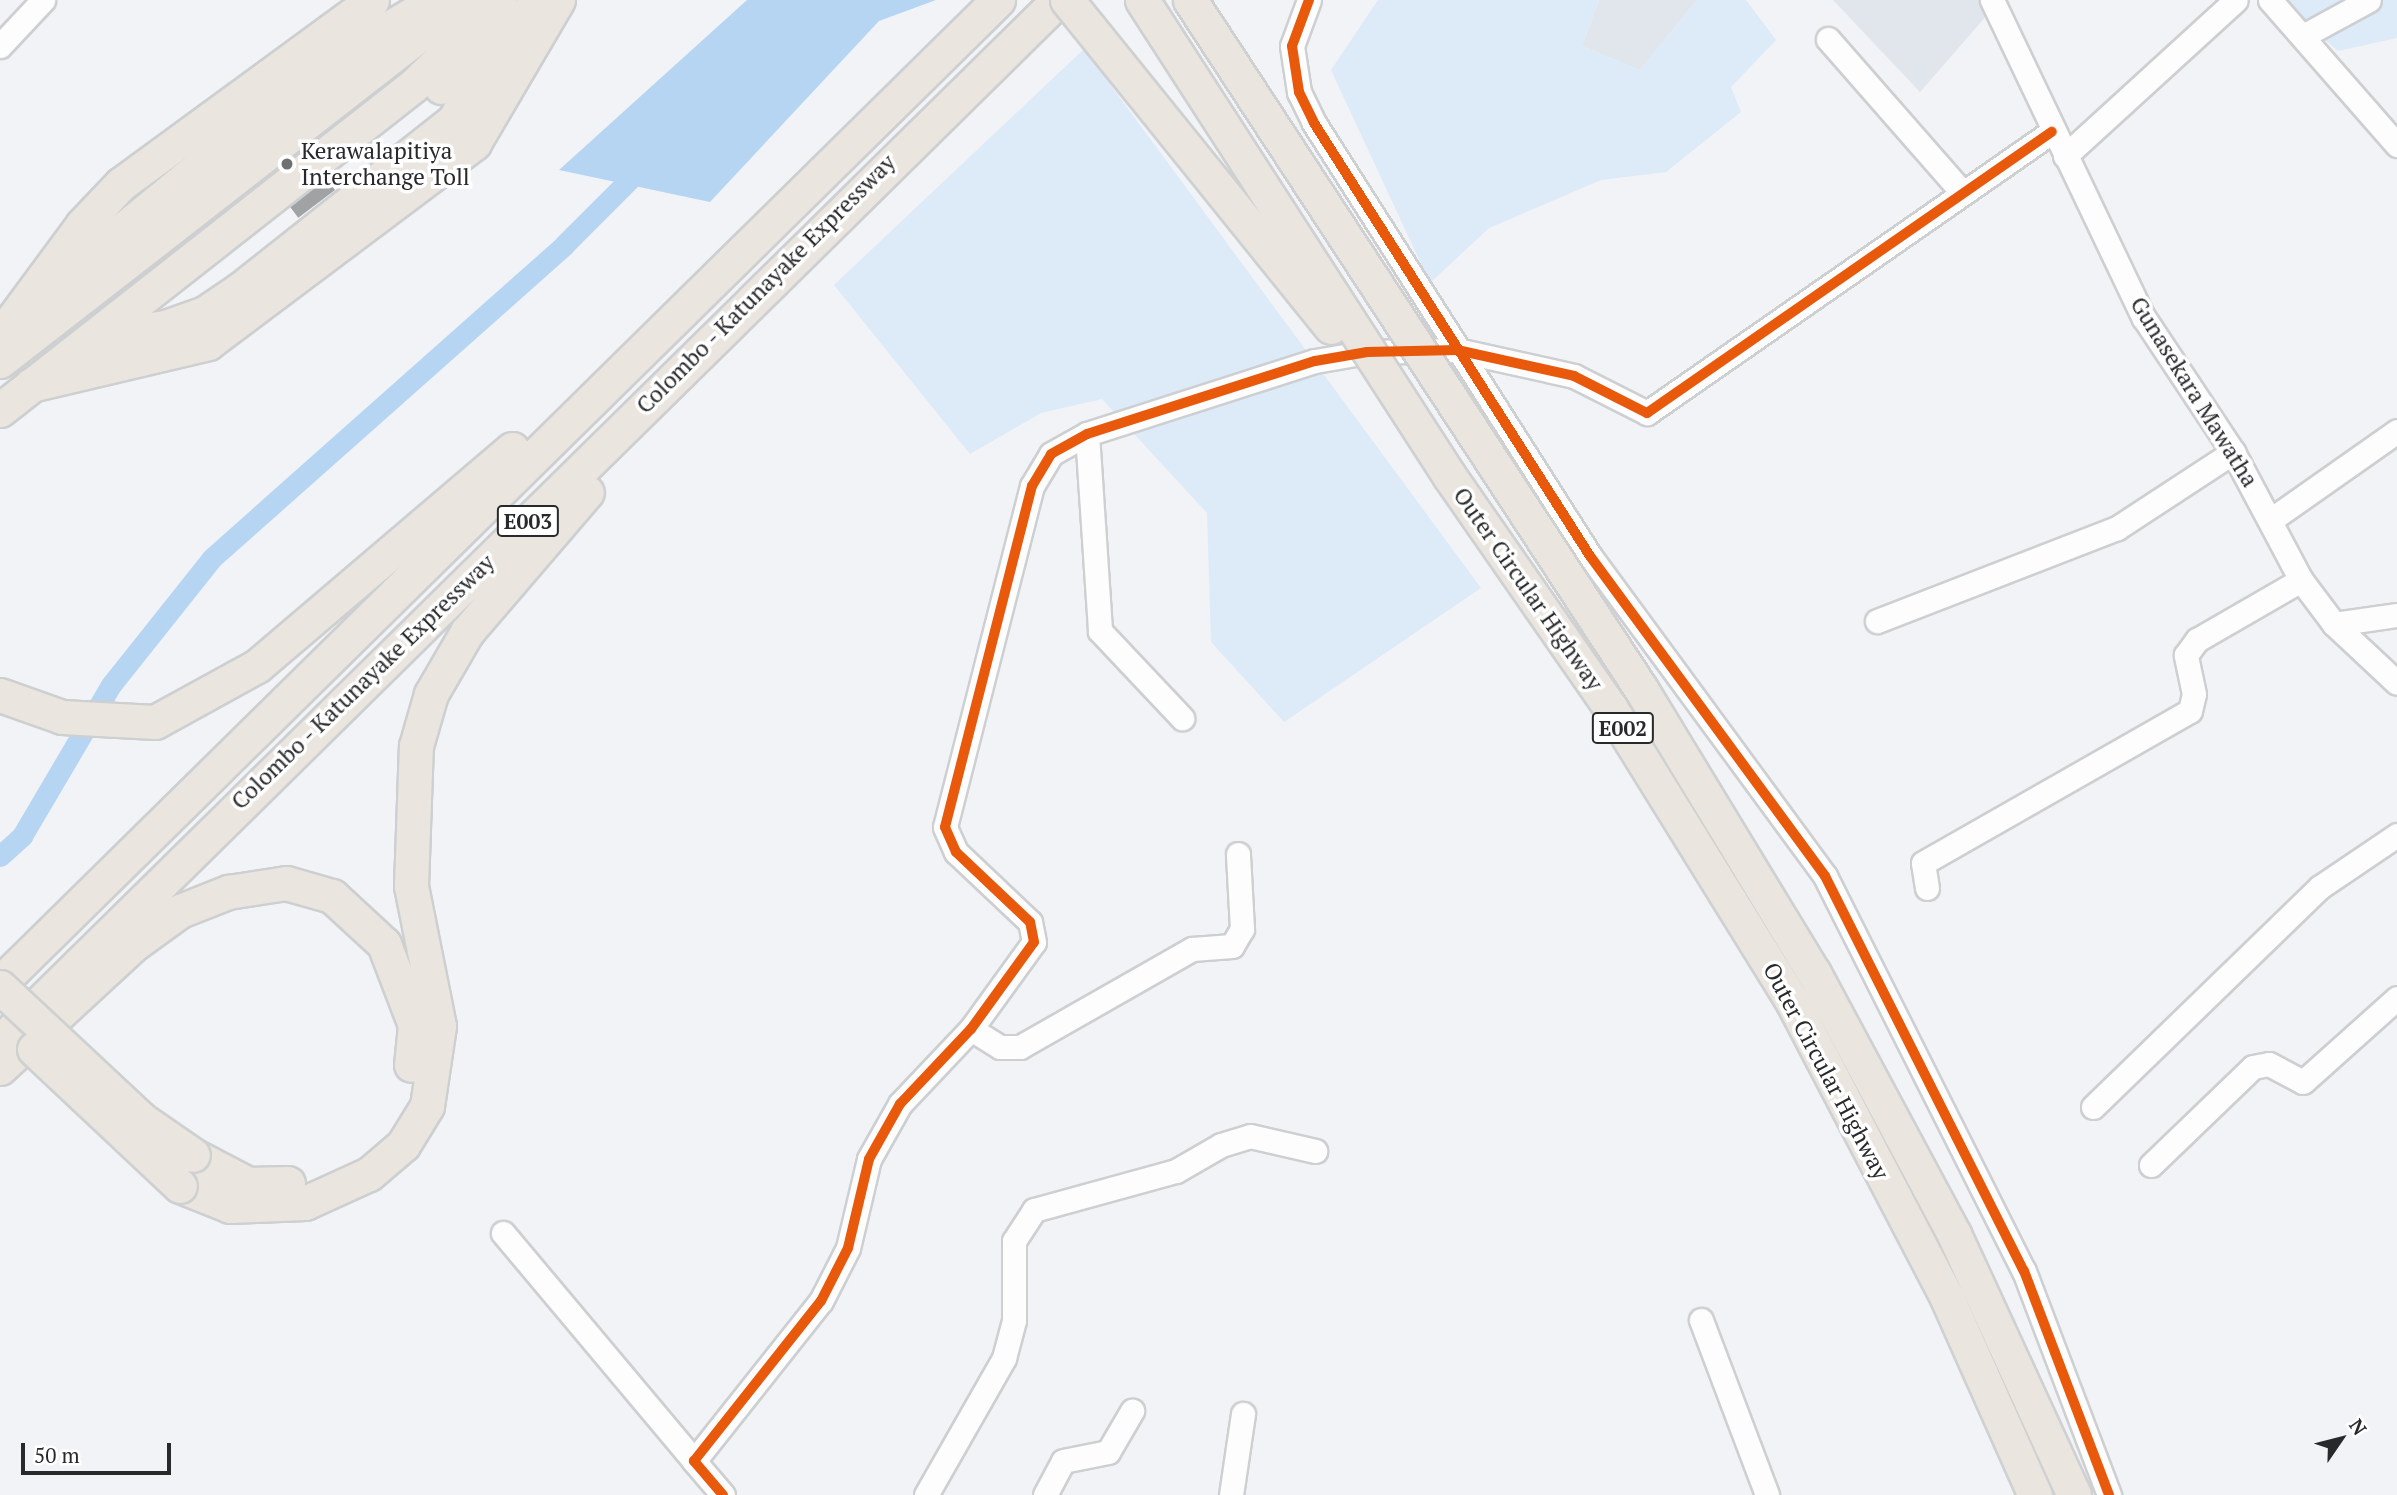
<!DOCTYPE html>
<html>
<head>
<meta charset="utf-8">
<style>
	body { margin:0 }
	#map { position:relative; width:2397px; height:1495px; overflow:hidden; background:#f1f3f6; font-family:"PT Serif",serif }
	div>[style] { position:absolute }
	.built>* { inset:0; background:#e0e6ec }
	.green>* { inset:0; background:#ddeaf8 }
	.water>* { inset:0; background:#b6d5f3 }
	.canal>* { height:21px; margin:-10.5px; padding:0 10.5px; transform-origin:10.5px; border-radius:10.5px; background:#b6d5f3 }
	.building>* { inset:0; background:#a1a2a4; transform-origin:0 0 }
	.roads { filter:drop-shadow(2px 0 #cdcfd1) drop-shadow(-2px 0 #cdcfd1) drop-shadow(0 2px #cdcfd1) drop-shadow(0 -2px #cdcfd1) }
	.minor>* { height:23px; margin:-11.5px; padding:0 11.5px; transform-origin:11.5px; border-radius:11.5px; background:#fdfdfe }
	.highway>* { height:33px; margin:-16.5px; padding:0 16.5px; transform-origin:16.5px; border-radius:16.5px; background:#eae6df }
	.bridges { filter:drop-shadow(2px 0 #cfd0d1) drop-shadow(-2px 0 #cfd0d1) drop-shadow(0 2px #cfd0d1) drop-shadow(0 -2px #cfd0d1) }
	.highway-bridge>* { height:33px; margin:-16.5px; padding:0 16.5px; transform-origin:16.5px; border-radius:16.5px; background:#eae6df }
	.cycleway>* { height:10px; margin:-5px; padding:0 5px; transform-origin:5px; border-radius:5px; background:#e8590c }
	.dots>* { width:19px; height:19px; translate:-50% -50%; box-sizing:border-box; border:4px solid #fff; border-radius:50% }
	span { translate:-50% -50%; white-space:nowrap; text-align:center; line-height:1.15; -webkit-text-stroke:7px #fff; paint-order:stroke }
	.shield-label span { padding:2px 5px; background:#fff; border:2px solid; border-radius:5px; -webkit-text-stroke-width:0 }
	.shield-label { font-size:21px; color:#27292a; font-weight:700 }
	.poi-label { font-size:23px; color:#27292a }
	.left { translate:0 -50%; text-align:left }
	.street-label { font-size:23px; color:#27292a }
	.north { position:absolute; left:2306px; top:1404px; width:70px; height:70px; -webkit-text-stroke:5px #fff; paint-order:stroke; rotate:55deg; font-size:19px; font-weight:700; line-height:28px; text-align:center; color:#27292a }
	.north::after { content:''; display:block; margin:auto; width:24px; height:32px; background:#27292a; clip-path:polygon(50% 0,100% 100%,50% 72%,0 100%) }
	.scale { position:absolute; left:21px; top:1443px; width:150px; height:32px; box-sizing:border-box; border:4px solid #27292a; border-top:0; padding-left:9px; font-size:21px; line-height:24px; white-space:nowrap; color:#27292a; -webkit-text-stroke:5px #fff; paint-order:stroke }
</style>
</head>
<body>
<div id="map">
	<div class="built">
		<div style="clip-path:polygon(1599px 0,1697px 0,1640px 70px,1582px 46px)"></div>
		<div style="clip-path:polygon(1833px 0,1980px 0,1988px 14px,1920px 92px)"></div>
	</div>
	<div class="green">
		<div style="clip-path:polygon(1378px 0,1599px 0,1582px 46px,1640px 70px,1697px 0,1746px 0,1776px 40px,1731px 87px,1741px 112px,1666px 172px,1601px 180px,1489px 228px,1430px 283px,1331px 70px)"></div>
		<div style="clip-path:polygon(2278px 0,2397px 0,2397px 38px,2338px 51px)"></div>
		<div style="clip-path:polygon(1084px 49px,1481px 588px,1284px 722px,1211px 642px,1207px 513px,1102px 399px,1041px 413px,970px 454px,834px 285px)"></div>
	</div>
	<div class="water">
		<div style="clip-path:polygon(747px 0,936px 0,879px 21px,710px 202px,559px 170px)"></div>
	</div>
	<div class="canal">
		<div style="left:0;top:856px;width:30px;rotate:-42deg"></div>
		<div style="left:22px;top:836px;width:175px;rotate:-59.5deg"></div>
		<div style="left:111px;top:685px;width:162px;rotate:-51.5deg"></div>
		<div style="left:212px;top:558px;width:471px;rotate:-41.6deg"></div>
		<div style="left:564px;top:245px;width:113px;rotate:-45deg"></div>
	</div>
	<div class="building">
		<div style="left:326px;top:178px;width:15px;height:46px;rotate:53deg"></div>
	</div>
	<div class="roads">
		<div class="minor">
			<div style="left:1309px;top:0;width:49px;rotate:110.3deg"></div>
			<div style="left:1292px;top:46px;width:47px;rotate:81.3deg"></div>
			<div style="left:1299px;top:92px;width:34px;rotate:64deg"></div>
			<div style="left:1314px;top:123px;width:513px;rotate:57.49deg"></div>
			<div style="left:1590px;top:556px;width:397px;rotate:53.7deg"></div>
			<div style="left:1825px;top:876px;width:442px;rotate:63.3deg"></div>
			<div style="left:2024px;top:1271px;width:240px;rotate:69.2deg"></div>
			<div style="left:1992px;top:0;width:352px;rotate:64.5deg"></div>
			<div style="left:2144px;top:318px;width:161px;rotate:56.4deg"></div>
			<div style="left:2233px;top:452px;width:145px;rotate:62deg"></div>
			<div style="left:2301px;top:580px;width:55px;rotate:53.1deg"></div>
			<div style="left:2334px;top:624px;width:86px;rotate:43.1deg"></div>
			<div style="left:2270px;top:0;width:193px;rotate:48.8deg"></div>
			<div style="left:2303px;top:36px;width:75px;rotate:-28.6deg"></div>
			<div style="left:1828px;top:39px;width:201px;rotate:48.8deg"></div>
			<div style="left:0;top:46px;width:63px;rotate:-46.9deg"></div>
			<div style="left:2065px;top:156px;width:231px;rotate:-42.4deg"></div>
			<div style="left:1087px;top:434px;width:197px;rotate:86.2deg"></div>
			<div style="left:1100px;top:631px;width:120px;rotate:46.7deg"></div>
			<div style="left:2272px;top:519px;width:153px;rotate:-35.1deg"></div>
			<div style="left:1877px;top:621px;width:257px;rotate:-21.2deg"></div>
			<div style="left:2117px;top:528px;width:139px;rotate:-33.2deg"></div>
			<div style="left:2334px;top:624px;width:64px;rotate:-8.1deg"></div>
			<div style="left:1927px;top:888px;width:25px;rotate:-99deg"></div>
			<div style="left:1923px;top:863px;width:307px;rotate:-29.7deg"></div>
			<div style="left:2190px;top:711px;width:17px;rotate:-77deg"></div>
			<div style="left:2194px;top:694px;width:40px;rotate:-102deg"></div>
			<div style="left:2186px;top:655px;width:19px;rotate:-54deg"></div>
			<div style="left:2197px;top:640px;width:120px;rotate:-30deg"></div>
			<div style="left:971px;top:1029px;width:34px;rotate:32deg"></div>
			<div style="left:1000px;top:1047px;width:20px"></div>
			<div style="left:1020px;top:1047px;width:198px;rotate:-29.7deg"></div>
			<div style="left:1192px;top:949px;width:40px;rotate:-4.3deg"></div>
			<div style="left:1232px;top:946px;width:20px;rotate:-60deg"></div>
			<div style="left:1242px;top:929px;width:75px;rotate:-93.1deg"></div>
			<div style="left:2093px;top:1107px;width:316px;rotate:-44.1deg"></div>
			<div style="left:2320px;top:887px;width:93px;rotate:-34deg"></div>
			<div style="left:2151px;top:1165px;width:141px;rotate:-43.9deg"></div>
			<div style="left:2253px;top:1067px;width:16px;rotate:-11deg"></div>
			<div style="left:2269px;top:1064px;width:38px;rotate:28deg"></div>
			<div style="left:2303px;top:1082px;width:126px;rotate:-41.8deg"></div>
			<div style="left:503px;top:1233px;width:297px;rotate:50deg"></div>
			<div style="left:1701px;top:1320px;width:187px;rotate:69.3deg"></div>
			<div style="left:723px;top:1495px;width:45px;rotate:-130.5deg"></div>
			<div style="left:694px;top:1461px;width:204px;rotate:-51.6deg"></div>
			<div style="left:821px;top:1301px;width:59px;rotate:-63deg"></div>
			<div style="left:848px;top:1248px;width:91px;rotate:-76.7deg"></div>
			<div style="left:869px;top:1159px;width:63px;rotate:-60.6deg"></div>
			<div style="left:900px;top:1104px;width:103px;rotate:-46.6deg"></div>
			<div style="left:971px;top:1029px;width:107px;rotate:-54.1deg"></div>
			<div style="left:1034px;top:942px;width:20px;rotate:-101deg"></div>
			<div style="left:1030px;top:922px;width:102px;rotate:-136.6deg"></div>
			<div style="left:956px;top:852px;width:27px;rotate:-114deg"></div>
			<div style="left:945px;top:827px;width:352px;rotate:-75.7deg"></div>
			<div style="left:1032px;top:486px;width:37px;rotate:-59deg"></div>
			<div style="left:1051px;top:454px;width:41px;rotate:-29.1deg"></div>
			<div style="left:1087px;top:434px;width:239px;rotate:-17.8deg"></div>
			<div style="left:1315px;top:361px;width:53px;rotate:-9.8deg"></div>
			<div style="left:1367px;top:352px;width:90px;rotate:-1.3deg"></div>
			<div style="left:1457px;top:350px;width:120px;rotate:12.5deg"></div>
			<div style="left:1574px;top:376px;width:82px;rotate:26.9deg"></div>
			<div style="left:1647px;top:413px;width:493px;rotate:-34.8deg"></div>
			<div style="left:926px;top:1495px;width:158px;rotate:-60.3deg"></div>
			<div style="left:1004px;top:1358px;width:39px;rotate:-75deg"></div>
			<div style="left:1014px;top:1320px;width:79px;rotate:-90deg"></div>
			<div style="left:1014px;top:1241px;width:37px;rotate:-57deg"></div>
			<div style="left:1034px;top:1210px;width:147px;rotate:-15.4deg"></div>
			<div style="left:1176px;top:1171px;width:52px;rotate:-30deg"></div>
			<div style="left:1221px;top:1145px;width:30px;rotate:-17deg"></div>
			<div style="left:1250px;top:1136px;width:67px;rotate:13deg"></div>
			<div style="left:1045px;top:1495px;width:38px;rotate:-62deg"></div>
			<div style="left:1063px;top:1461px;width:46px;rotate:-11.3deg"></div>
			<div style="left:1108px;top:1452px;width:48px;rotate:-59.7deg"></div>
			<div style="left:1231px;top:1495px;width:82px;rotate:-81.6deg"></div>
		</div>
		<div class="highway">
			<div style="left:441px;top:87px;width:133px;rotate:-40.7deg"></div>
			<div style="left:36px;top:312px;width:56px;rotate:-48.6deg"></div>
			<div style="left:73px;top:270px;width:236px;rotate:-39.2deg"></div>
			<div style="left:256px;top:121px;width:127px;rotate:-36.1deg"></div>
			<div style="left:359px;top:46px;width:90px;rotate:-30.9deg"></div>
			<div style="left:0;top:336px;width:138px;rotate:-53.5deg"></div>
			<div style="left:82px;top:225px;width:57px;rotate:-46.4deg"></div>
			<div style="left:121px;top:184px;width:311px;rotate:-36.2deg"></div>
			<div style="left:94px;top:337px;width:72px;rotate:-8deg"></div>
			<div style="left:165px;top:327px;width:42px;rotate:-19.3deg"></div>
			<div style="left:205px;top:313px;width:41px;rotate:-34.1deg"></div>
			<div style="left:239px;top:290px;width:274px;rotate:-38.3deg"></div>
			<div style="left:454px;top:120px;width:76px;rotate:-59deg"></div>
			<div style="left:0;top:361px;width:588px;rotate:-37.88deg"></div>
			<div style="left:31px;top:385px;width:182px;rotate:-13.3deg"></div>
			<div style="left:208px;top:343px;width:333px;rotate:-36.9deg"></div>
			<div style="left:474px;top:143px;width:166px;rotate:-59.6deg"></div>
			<div style="left:0;top:410px;width:526px;rotate:-38.13deg"></div>
			<div style="left:414px;top:85px;width:120px;rotate:-44.3deg"></div>
			<div style="left:0;top:695px;width:66px;rotate:19.5deg"></div>
			<div style="left:62px;top:717px;width:93px;rotate:3.1deg"></div>
			<div style="left:155px;top:722px;width:116px;rotate:-28.8deg"></div>
			<div style="left:257px;top:666px;width:335px;rotate:-40.4deg"></div>
			<div style="left:0;top:983px;width:1401px;rotate:-44.57deg"></div>
			<div style="left:0;top:1042px;width:1485px;rotate:-44.56deg"></div>
			<div style="left:0;top:1068px;width:181px;rotate:-42.8deg"></div>
			<div style="left:133px;top:945px;width:58px;rotate:-35.9deg"></div>
			<div style="left:180px;top:911px;width:52px;rotate:-21.6deg"></div>
			<div style="left:228px;top:892px;width:59px;rotate:-8.8deg"></div>
			<div style="left:286px;top:883px;width:48px;rotate:15.8deg"></div>
			<div style="left:332px;top:896px;width:71px;rotate:42.7deg"></div>
			<div style="left:384px;top:944px;width:87px;rotate:69.1deg"></div>
			<div style="left:415px;top:1025px;width:40px;rotate:95.7deg"></div>
			<div style="left:193px;top:1155px;width:62px;rotate:27.8deg"></div>
			<div style="left:248px;top:1184px;width:40px;rotate:-1.4deg"></div>
			<div style="left:180px;top:1186px;width:54px;rotate:21.8deg"></div>
			<div style="left:230px;top:1206px;width:75px;rotate:-2.3deg"></div>
			<div style="left:305px;top:1203px;width:70px;rotate:-24.4deg"></div>
			<div style="left:369px;top:1174px;width:45px;rotate:-40.5deg"></div>
			<div style="left:403px;top:1145px;width:46px;rotate:-58.4deg"></div>
			<div style="left:427px;top:1106px;width:81px;rotate:-81.5deg"></div>
			<div style="left:439px;top:1026px;width:143px;rotate:-101.3deg"></div>
			<div style="left:411px;top:886px;width:140px;rotate:-88deg"></div>
			<div style="left:416px;top:746px;width:54px;rotate:-73.9deg"></div>
			<div style="left:431px;top:694px;width:72px;rotate:-59.9deg"></div>
			<div style="left:467px;top:632px;width:184px;rotate:-49.4deg"></div>
		</div>
	</div>
	<div class="bridges">
		<div class="highway-bridge">
			<div style="left:1067px;top:0;width:420px;rotate:51.1deg"></div>
			<div style="left:1142px;top:0;width:568px;rotate:57.15deg"></div>
			<div style="left:1450px;top:477px;width:282px;rotate:55.2deg"></div>
			<div style="left:1611px;top:709px;width:344px;rotate:58.2deg"></div>
			<div style="left:1792px;top:1001px;width:337px;rotate:62.4deg"></div>
			<div style="left:1948px;top:1300px;width:214px;rotate:66deg"></div>
			<div style="left:1190px;top:0;width:823px;rotate:56.79deg"></div>
			<div style="left:1641px;top:689px;width:333px;rotate:58.7deg"></div>
			<div style="left:1814px;top:973px;width:296px;rotate:61.8deg"></div>
			<div style="left:1954px;top:1234px;width:287px;rotate:65.3deg"></div>
			<div style="left:0;top:987px;width:193px;rotate:43.1deg"></div>
			<div style="left:141px;top:1119px;width:63px;rotate:34.7deg"></div>
			<div style="left:34px;top:1049px;width:200px;rotate:43.2deg"></div>
		</div>
	</div>
	<div class="cycleway">
		<div style="left:1309px;top:0;width:49px;rotate:110.3deg"></div>
		<div style="left:1292px;top:46px;width:47px;rotate:81.3deg"></div>
		<div style="left:1299px;top:92px;width:34px;rotate:64deg"></div>
		<div style="left:1314px;top:123px;width:513px;rotate:57.49deg"></div>
		<div style="left:1590px;top:556px;width:397px;rotate:53.7deg"></div>
		<div style="left:1825px;top:876px;width:442px;rotate:63.3deg"></div>
		<div style="left:2024px;top:1271px;width:240px;rotate:69.2deg"></div>
		<div style="left:723px;top:1495px;width:45px;rotate:-130.5deg"></div>
		<div style="left:694px;top:1461px;width:204px;rotate:-51.6deg"></div>
		<div style="left:821px;top:1301px;width:59px;rotate:-63deg"></div>
		<div style="left:848px;top:1248px;width:91px;rotate:-76.7deg"></div>
		<div style="left:869px;top:1159px;width:63px;rotate:-60.6deg"></div>
		<div style="left:900px;top:1104px;width:103px;rotate:-46.6deg"></div>
		<div style="left:971px;top:1029px;width:107px;rotate:-54.1deg"></div>
		<div style="left:1034px;top:942px;width:20px;rotate:-101deg"></div>
		<div style="left:1030px;top:922px;width:102px;rotate:-136.6deg"></div>
		<div style="left:956px;top:852px;width:27px;rotate:-114deg"></div>
		<div style="left:945px;top:827px;width:352px;rotate:-75.7deg"></div>
		<div style="left:1032px;top:486px;width:37px;rotate:-59deg"></div>
		<div style="left:1051px;top:454px;width:41px;rotate:-29.1deg"></div>
		<div style="left:1087px;top:434px;width:239px;rotate:-17.8deg"></div>
		<div style="left:1315px;top:361px;width:53px;rotate:-9.8deg"></div>
		<div style="left:1367px;top:352px;width:90px;rotate:-1.3deg"></div>
		<div style="left:1457px;top:350px;width:120px;rotate:12.5deg"></div>
		<div style="left:1574px;top:376px;width:82px;rotate:26.9deg"></div>
		<div style="left:1647px;top:413px;width:493px;rotate:-34.8deg"></div>
	</div>
	<div class="dots">
		<div style="left:287px;top:164px;background:#6e7071"></div>
	</div>
	<div class="shield-label">
		<span style="left:528px;top:521px">E003</span>
		<span style="left:1623px;top:728px">E002</span>
	</div>
	<div class="poi-label">
		<span class="left" style="left:301px;top:164px">Kerawalapitiya<br>Interchange Toll</span>
	</div>
	<div class="street-label">
		<span style="left:766px;top:284px;rotate:-45deg">Colombo - Katunayake Expressway</span>
		<span style="left:2194px;top:392px;rotate:58deg">Gunasekara Mawatha</span>
		<span style="left:1528px;top:589px;rotate:55deg">Outer Circular Highway</span>
		<span style="left:363px;top:682px;rotate:-44deg">Colombo - Katunayake Expressway</span>
		<span style="left:1826px;top:1071px;rotate:62deg">Outer Circular Highway</span>
	</div>
	<div class="north">N</div>
	<div class="scale">50 m</div>
</div>
</body>
</html>
